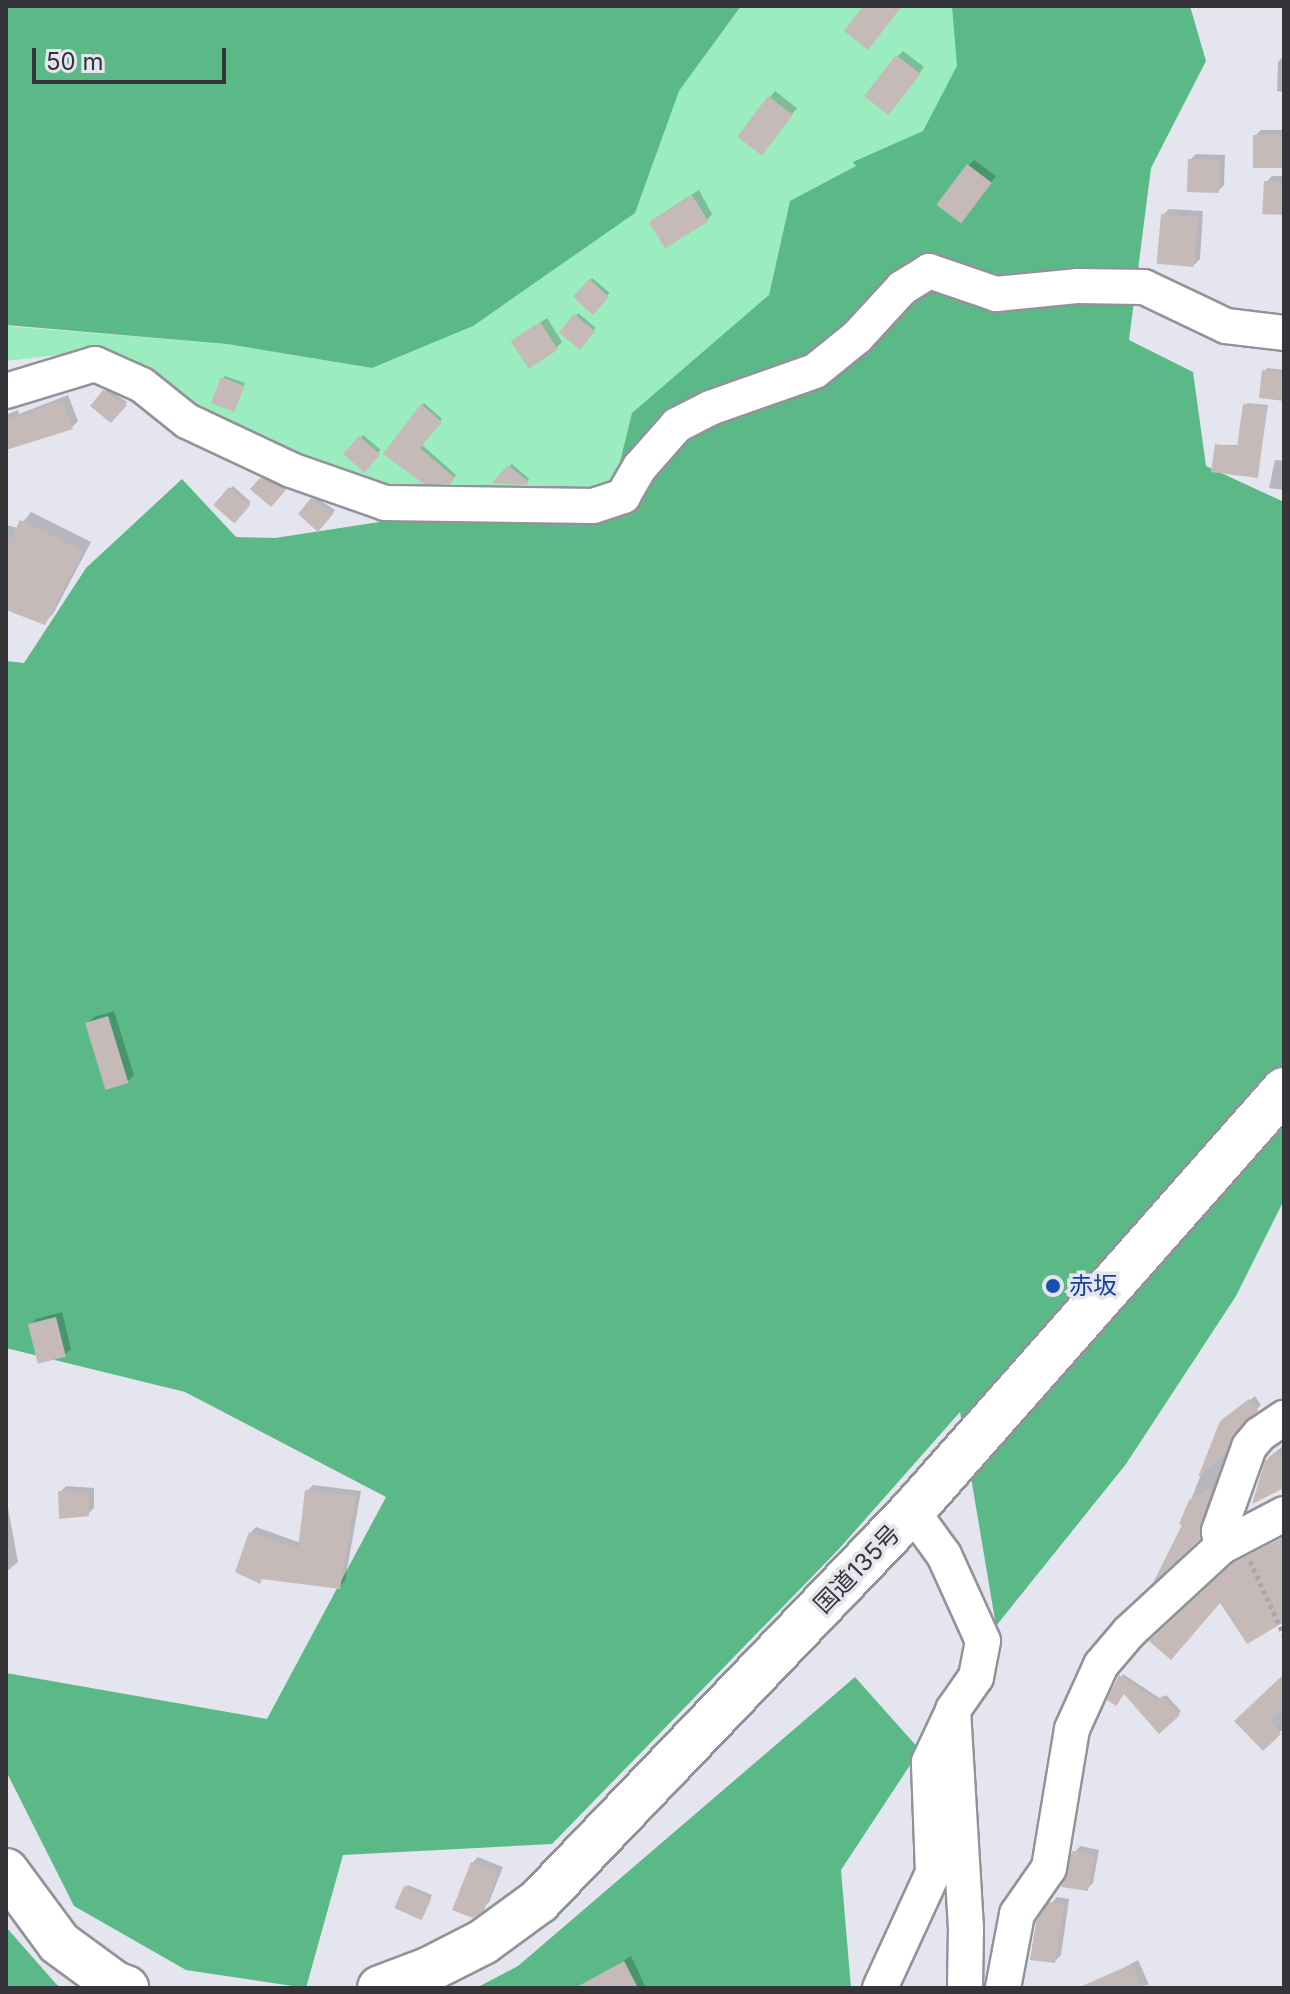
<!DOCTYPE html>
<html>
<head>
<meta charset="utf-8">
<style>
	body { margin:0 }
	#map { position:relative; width:1290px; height:1994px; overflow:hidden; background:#e4e5ee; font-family:Inter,"Noto Sans JP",sans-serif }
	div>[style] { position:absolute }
	.green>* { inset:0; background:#9bedbf }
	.forest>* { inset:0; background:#5bb988 }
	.shadow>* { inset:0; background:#0003; transform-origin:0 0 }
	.building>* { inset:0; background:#c5bab8; transform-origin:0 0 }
	.path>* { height:5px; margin-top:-2.5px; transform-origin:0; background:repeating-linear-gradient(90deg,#a7a8af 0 4px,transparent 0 8px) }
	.roads { filter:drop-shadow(2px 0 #92929b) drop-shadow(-2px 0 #92929b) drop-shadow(0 2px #92929b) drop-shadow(0 -2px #92929b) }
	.minor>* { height:34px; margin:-17px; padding:0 17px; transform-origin:17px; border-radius:17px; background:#fff }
	.highway>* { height:44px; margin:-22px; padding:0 22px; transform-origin:22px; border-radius:22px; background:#fff }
	.dots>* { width:22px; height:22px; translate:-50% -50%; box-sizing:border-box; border:4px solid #e4e5ee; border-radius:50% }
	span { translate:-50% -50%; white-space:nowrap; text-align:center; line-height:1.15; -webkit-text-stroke:7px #e4e5ee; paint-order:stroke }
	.transit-label { font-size:24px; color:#164399 }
	.left { translate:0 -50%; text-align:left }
	.street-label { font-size:24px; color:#353539 }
	.frame { position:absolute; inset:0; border:8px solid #353539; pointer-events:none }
	.scale { position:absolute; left:32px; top:48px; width:194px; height:36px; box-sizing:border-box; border:4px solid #353539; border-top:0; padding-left:10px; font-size:24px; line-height:28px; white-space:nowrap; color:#353539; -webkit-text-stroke:6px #e4e5ee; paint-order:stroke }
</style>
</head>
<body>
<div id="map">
	<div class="green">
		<div style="clip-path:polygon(741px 6px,957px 6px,963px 56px,923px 132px,850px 169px,788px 210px,769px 295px,614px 487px,519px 494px,401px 493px,255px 453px,75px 353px,6px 361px,6px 326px,227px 344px,372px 368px,679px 91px)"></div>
	</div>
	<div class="forest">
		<div style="clip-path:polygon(6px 6px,741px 6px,679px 91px,635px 213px,473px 326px,372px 368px,227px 344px,6px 325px)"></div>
		<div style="clip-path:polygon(952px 6px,1190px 6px,1206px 61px,1151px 168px,1129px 340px,1193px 372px,1206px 466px,1284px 502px,1284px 1200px,1236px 1296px,1126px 1464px,996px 1626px,960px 1412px,838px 1550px,552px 1844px,343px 1855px,306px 1988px,186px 1970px,74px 1906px,6px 1771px,6px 1673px,267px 1719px,386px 1497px,185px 1392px,6px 1348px,6px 661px,24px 663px,86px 568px,182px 479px,236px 537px,275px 538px,614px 486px,632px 413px,769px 295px,790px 201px,856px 166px,853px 162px,923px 131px,957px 66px)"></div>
		<div style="clip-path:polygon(855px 1677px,920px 1750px,841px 1870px,851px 1988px,476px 1988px,518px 1966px)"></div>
		<div style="clip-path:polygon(6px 1927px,57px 1985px,64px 1988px,6px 1988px)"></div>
	</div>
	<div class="shadow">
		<div style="clip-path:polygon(903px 51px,924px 67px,895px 106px,897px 57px)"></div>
		<div style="clip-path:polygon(1284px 56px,1284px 92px,1277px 91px,1278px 62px)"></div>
		<div style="clip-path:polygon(775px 91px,797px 108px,767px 147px,740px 136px)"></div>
		<div style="clip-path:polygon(1261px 130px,1284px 130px,1283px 166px,1255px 136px)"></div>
		<div style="clip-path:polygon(1196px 154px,1225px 155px,1224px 185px,1218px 191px,1190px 160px)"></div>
		<div style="clip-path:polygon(974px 160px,996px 176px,966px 215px,969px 165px)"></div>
		<div style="clip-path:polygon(1272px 176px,1284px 176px,1284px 212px,1266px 182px)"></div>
		<div style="clip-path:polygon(699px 190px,712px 214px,707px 220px,651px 221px)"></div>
		<div style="clip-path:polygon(1169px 209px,1203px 211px,1200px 259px,1194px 265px,1163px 215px)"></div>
		<div style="left:592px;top:278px;width:23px;height:25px;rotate:40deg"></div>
		<div style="left:578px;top:313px;width:23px;height:25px;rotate:40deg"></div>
		<div style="clip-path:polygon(547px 318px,562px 342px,556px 348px,513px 341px)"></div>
		<div style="clip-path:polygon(1267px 368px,1284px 370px,1284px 397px,1264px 371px)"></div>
		<div style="clip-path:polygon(225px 376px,245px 383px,234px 409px,223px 378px)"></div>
		<div style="clip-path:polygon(107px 389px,127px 402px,110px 420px,93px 405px)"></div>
		<div style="clip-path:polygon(68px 395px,78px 421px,72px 427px,6px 449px,6px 415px,18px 410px,19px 414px)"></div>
		<div style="clip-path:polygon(424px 403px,442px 419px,421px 444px,456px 475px,450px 482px,386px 453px)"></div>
		<div style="clip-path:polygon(1247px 403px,1268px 405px,1257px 476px,1217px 445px,1239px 445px)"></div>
		<div style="left:363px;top:435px;width:23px;height:25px;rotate:40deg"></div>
		<div style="clip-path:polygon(1275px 460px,1284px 461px,1284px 490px,1269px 488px)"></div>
		<div style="clip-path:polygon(512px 464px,529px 479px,526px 483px,496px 481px)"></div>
		<div style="clip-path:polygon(264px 476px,287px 487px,271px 505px,253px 489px)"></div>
		<div style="left:233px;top:486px;width:24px;height:25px;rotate:42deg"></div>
		<div style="clip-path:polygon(315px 497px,335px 510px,318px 529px,301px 514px)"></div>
		<div style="clip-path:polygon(31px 512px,91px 542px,53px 614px,44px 623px,6px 608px,6px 525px,18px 528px)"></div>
		<div style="clip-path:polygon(114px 1011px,134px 1075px,128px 1081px,88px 1023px,94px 1017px)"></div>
		<div style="clip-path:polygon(62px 1312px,71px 1349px,65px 1355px,30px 1325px,36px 1319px)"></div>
		<div style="clip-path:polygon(1255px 1396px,1261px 1405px,1234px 1433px,1204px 1518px,1204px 1532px,1160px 1574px,1184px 1524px,1182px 1523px,1221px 1423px)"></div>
		<div style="clip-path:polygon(1284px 1445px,1284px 1486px,1256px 1500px,1268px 1458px)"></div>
		<div style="clip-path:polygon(313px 1485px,361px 1491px,345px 1581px,339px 1587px,250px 1533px,256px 1527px,301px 1543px,307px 1491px)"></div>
		<div style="clip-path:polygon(66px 1486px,94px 1488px,94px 1508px,88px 1514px,60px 1492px)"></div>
		<div style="clip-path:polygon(6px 1497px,18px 1562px,6px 1572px)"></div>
		<div style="clip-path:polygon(1123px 1674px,1161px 1699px,1166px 1695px,1181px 1711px,1160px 1731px,1124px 1692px,1110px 1700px)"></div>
		<div style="clip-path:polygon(1284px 1675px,1284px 1728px,1263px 1748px,1237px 1721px)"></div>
		<div style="clip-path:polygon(1080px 1846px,1099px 1850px,1093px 1883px,1087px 1889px,1074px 1853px)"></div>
		<div style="clip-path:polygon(478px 1857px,503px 1867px,489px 1902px,482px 1909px,472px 1863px)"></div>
		<div style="clip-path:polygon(408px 1885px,432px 1895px,421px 1917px,405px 1887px)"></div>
		<div style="clip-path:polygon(1057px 1897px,1069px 1899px,1061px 1955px,1055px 1961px,1051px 1904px)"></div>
		<div style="clip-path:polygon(631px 1956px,645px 1986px,602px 1988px,596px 1978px)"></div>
		<div style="clip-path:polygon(1138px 1960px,1149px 1985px,1114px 1988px,1109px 1976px)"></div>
	</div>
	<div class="building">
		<div style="clip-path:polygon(863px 6px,902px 6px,868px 50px,844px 31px)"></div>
		<div style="left:896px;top:55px;width:31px;height:52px;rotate:38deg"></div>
		<div style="left:768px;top:96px;width:31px;height:51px;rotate:37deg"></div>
		<div style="left:1253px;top:135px;width:31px;height:33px"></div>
		<div style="left:1188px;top:159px;width:32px;height:33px;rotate:2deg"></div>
		<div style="left:967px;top:164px;width:31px;height:51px;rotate:37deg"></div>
		<div style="left:1264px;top:181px;width:20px;height:33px;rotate:3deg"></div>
		<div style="left:692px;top:195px;width:31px;height:51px;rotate:58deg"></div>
		<div style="left:1161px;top:214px;width:37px;height:50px;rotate:5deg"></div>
		<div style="left:589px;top:279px;width:27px;height:24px;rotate:42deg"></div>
		<div style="left:574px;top:314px;width:27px;height:24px;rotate:39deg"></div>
		<div style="left:540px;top:322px;width:33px;height:35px;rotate:57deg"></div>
		<div style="clip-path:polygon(1262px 370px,1284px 372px,1284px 401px,1259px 398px)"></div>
		<div style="left:221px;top:377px;width:25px;height:28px;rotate:21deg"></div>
		<div style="clip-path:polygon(103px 390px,127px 405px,111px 423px,90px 406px)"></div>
		<div style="clip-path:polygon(62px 400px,73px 429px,6px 450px,6px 421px)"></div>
		<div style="clip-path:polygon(421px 404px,442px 422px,420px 448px,455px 478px,450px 484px,424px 484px,383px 454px)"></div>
		<div style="clip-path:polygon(1243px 404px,1267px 407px,1258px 478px,1211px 472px,1215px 444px,1237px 447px)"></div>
		<div style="left:359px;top:436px;width:28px;height:24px;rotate:41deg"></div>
		<div style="clip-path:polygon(508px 465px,529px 482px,526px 485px,492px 483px)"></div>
		<div style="clip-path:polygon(260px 478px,286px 490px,271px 507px,250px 489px)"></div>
		<div style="left:229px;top:487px;width:28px;height:24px;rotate:41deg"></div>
		<div style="clip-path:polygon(311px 498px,334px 513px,318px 532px,298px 514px)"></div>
		<div style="clip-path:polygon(20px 520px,83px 551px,45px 625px,6px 610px,6px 536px,12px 538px)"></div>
		<div style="left:108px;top:1016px;width:70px;height:24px;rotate:73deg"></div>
		<div style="left:56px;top:1317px;width:41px;height:29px;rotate:76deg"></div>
		<div style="clip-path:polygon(1249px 1399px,1258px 1411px,1234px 1434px,1226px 1452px,1198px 1477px,1220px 1421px)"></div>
		<div style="clip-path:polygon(1284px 1451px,1284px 1488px,1252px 1504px,1265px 1461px)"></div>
		<div style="clip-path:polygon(1213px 1487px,1200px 1524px,1200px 1539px,1153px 1583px,1182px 1525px,1179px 1524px,1189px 1500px)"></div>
		<div style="clip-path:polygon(305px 1490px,356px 1496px,340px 1589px,262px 1579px,260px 1584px,235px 1572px,249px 1532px,298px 1549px)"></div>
		<div style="clip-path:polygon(58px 1491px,89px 1493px,89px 1516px,59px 1519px)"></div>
		<div style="clip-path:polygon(1284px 1537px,1284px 1622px,1247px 1644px,1220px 1603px,1171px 1660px,1149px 1641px,1233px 1563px)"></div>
		<div style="clip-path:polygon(1284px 1674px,1284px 1708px,1270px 1721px,1281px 1734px,1263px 1751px,1234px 1721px)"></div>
		<div style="clip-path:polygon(1119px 1675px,1157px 1700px,1163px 1696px,1180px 1715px,1159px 1734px,1124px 1694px,1116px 1706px,1107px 1700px)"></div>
		<div style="clip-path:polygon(1072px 1851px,1094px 1855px,1088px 1891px,1061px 1887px)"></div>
		<div style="clip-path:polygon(471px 1862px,498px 1873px,484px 1911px,473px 1918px,452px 1910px)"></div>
		<div style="left:404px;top:1886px;width:30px;height:24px;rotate:24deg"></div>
		<div style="clip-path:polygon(1049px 1902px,1064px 1904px,1055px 1963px,1030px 1960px,1036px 1922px)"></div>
		<div style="clip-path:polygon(624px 1961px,638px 1988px,575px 1988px)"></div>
		<div style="clip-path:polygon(1132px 1964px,1142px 1988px,1078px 1988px)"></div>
	</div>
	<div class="path">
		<div style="left:1250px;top:1561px;width:81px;rotate:65.3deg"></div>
	</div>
	<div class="roads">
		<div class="minor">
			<div style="left:6px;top:391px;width:93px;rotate:-16.9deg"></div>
			<div style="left:95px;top:364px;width:51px;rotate:24.1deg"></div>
			<div style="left:142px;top:385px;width:58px;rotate:38.7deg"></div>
			<div style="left:187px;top:421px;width:115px;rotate:25.2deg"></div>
			<div style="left:291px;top:470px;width:100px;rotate:19.3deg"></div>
			<div style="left:385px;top:503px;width:208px;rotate:0.8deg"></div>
			<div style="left:593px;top:506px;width:32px;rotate:-18deg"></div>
			<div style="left:623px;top:496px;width:34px;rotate:-60deg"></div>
			<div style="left:640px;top:467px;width:56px;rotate:-48.6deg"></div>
			<div style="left:677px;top:425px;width:37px;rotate:-27deg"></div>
			<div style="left:710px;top:408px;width:111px;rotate:-19.4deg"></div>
			<div style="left:815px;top:371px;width:54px;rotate:-39deg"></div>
			<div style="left:857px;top:337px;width:67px;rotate:-47.4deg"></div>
			<div style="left:902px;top:288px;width:32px;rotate:-32deg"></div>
			<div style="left:929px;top:271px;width:71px;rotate:18.9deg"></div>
			<div style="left:996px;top:294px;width:81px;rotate:-5.6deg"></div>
			<div style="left:1077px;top:286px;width:67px;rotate:0.9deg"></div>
			<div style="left:1144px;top:287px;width:91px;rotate:25.4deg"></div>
			<div style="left:1226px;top:326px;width:58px;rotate:6.9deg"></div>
			<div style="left:912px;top:1511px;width:54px;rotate:54deg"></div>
			<div style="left:944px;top:1555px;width:94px;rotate:65.6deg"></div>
			<div style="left:983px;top:1641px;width:37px;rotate:101deg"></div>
			<div style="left:976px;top:1677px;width:40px;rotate:124.9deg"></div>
			<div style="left:953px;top:1710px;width:218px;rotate:86.6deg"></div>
			<div style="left:966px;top:1928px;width:60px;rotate:91deg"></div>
			<div style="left:1221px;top:1547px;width:16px;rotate:-97deg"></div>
			<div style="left:1219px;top:1531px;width:89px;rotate:-70.3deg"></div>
			<div style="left:1249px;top:1447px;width:17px;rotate:-50deg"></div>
			<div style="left:1260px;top:1434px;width:29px;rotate:-34deg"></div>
			<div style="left:880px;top:1988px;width:127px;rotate:-65.3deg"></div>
			<div style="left:933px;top:1873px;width:111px;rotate:-92.1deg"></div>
			<div style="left:929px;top:1762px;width:54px;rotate:-64.9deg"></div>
			<div style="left:1003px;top:1988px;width:75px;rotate:-79.3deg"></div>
			<div style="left:1017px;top:1914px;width:56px;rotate:-55.2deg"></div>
			<div style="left:1049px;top:1868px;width:141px;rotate:-80.6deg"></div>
			<div style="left:1072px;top:1729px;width:70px;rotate:-65.6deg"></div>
			<div style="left:1101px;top:1665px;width:43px;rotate:-49.7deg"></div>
			<div style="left:1129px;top:1632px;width:125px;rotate:-42.7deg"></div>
			<div style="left:1221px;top:1547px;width:71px;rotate:-27.6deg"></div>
		</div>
		<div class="highway">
			<div style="left:6px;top:1871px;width:89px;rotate:53.6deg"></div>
			<div style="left:59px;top:1943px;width:69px;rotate:36.2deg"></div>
			<div style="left:115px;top:1984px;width:12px;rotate:20deg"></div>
			<div style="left:380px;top:1988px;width:51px;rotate:-20.6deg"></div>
			<div style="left:428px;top:1970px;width:62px;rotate:-27deg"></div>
			<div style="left:483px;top:1942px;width:69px;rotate:-36.2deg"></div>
			<div style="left:539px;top:1901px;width:540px;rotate:-46.28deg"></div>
			<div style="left:912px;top:1511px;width:562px;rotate:-48.54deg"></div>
		</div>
	</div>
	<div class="dots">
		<div style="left:1053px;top:1286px;background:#1a4fb4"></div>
	</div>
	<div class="transit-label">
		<span class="left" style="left:1069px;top:1286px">赤坂</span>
	</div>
	<div class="street-label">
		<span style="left:857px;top:1569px;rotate:-46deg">国道135号</span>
	</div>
	<div class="frame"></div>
	<div class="scale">50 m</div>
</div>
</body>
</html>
